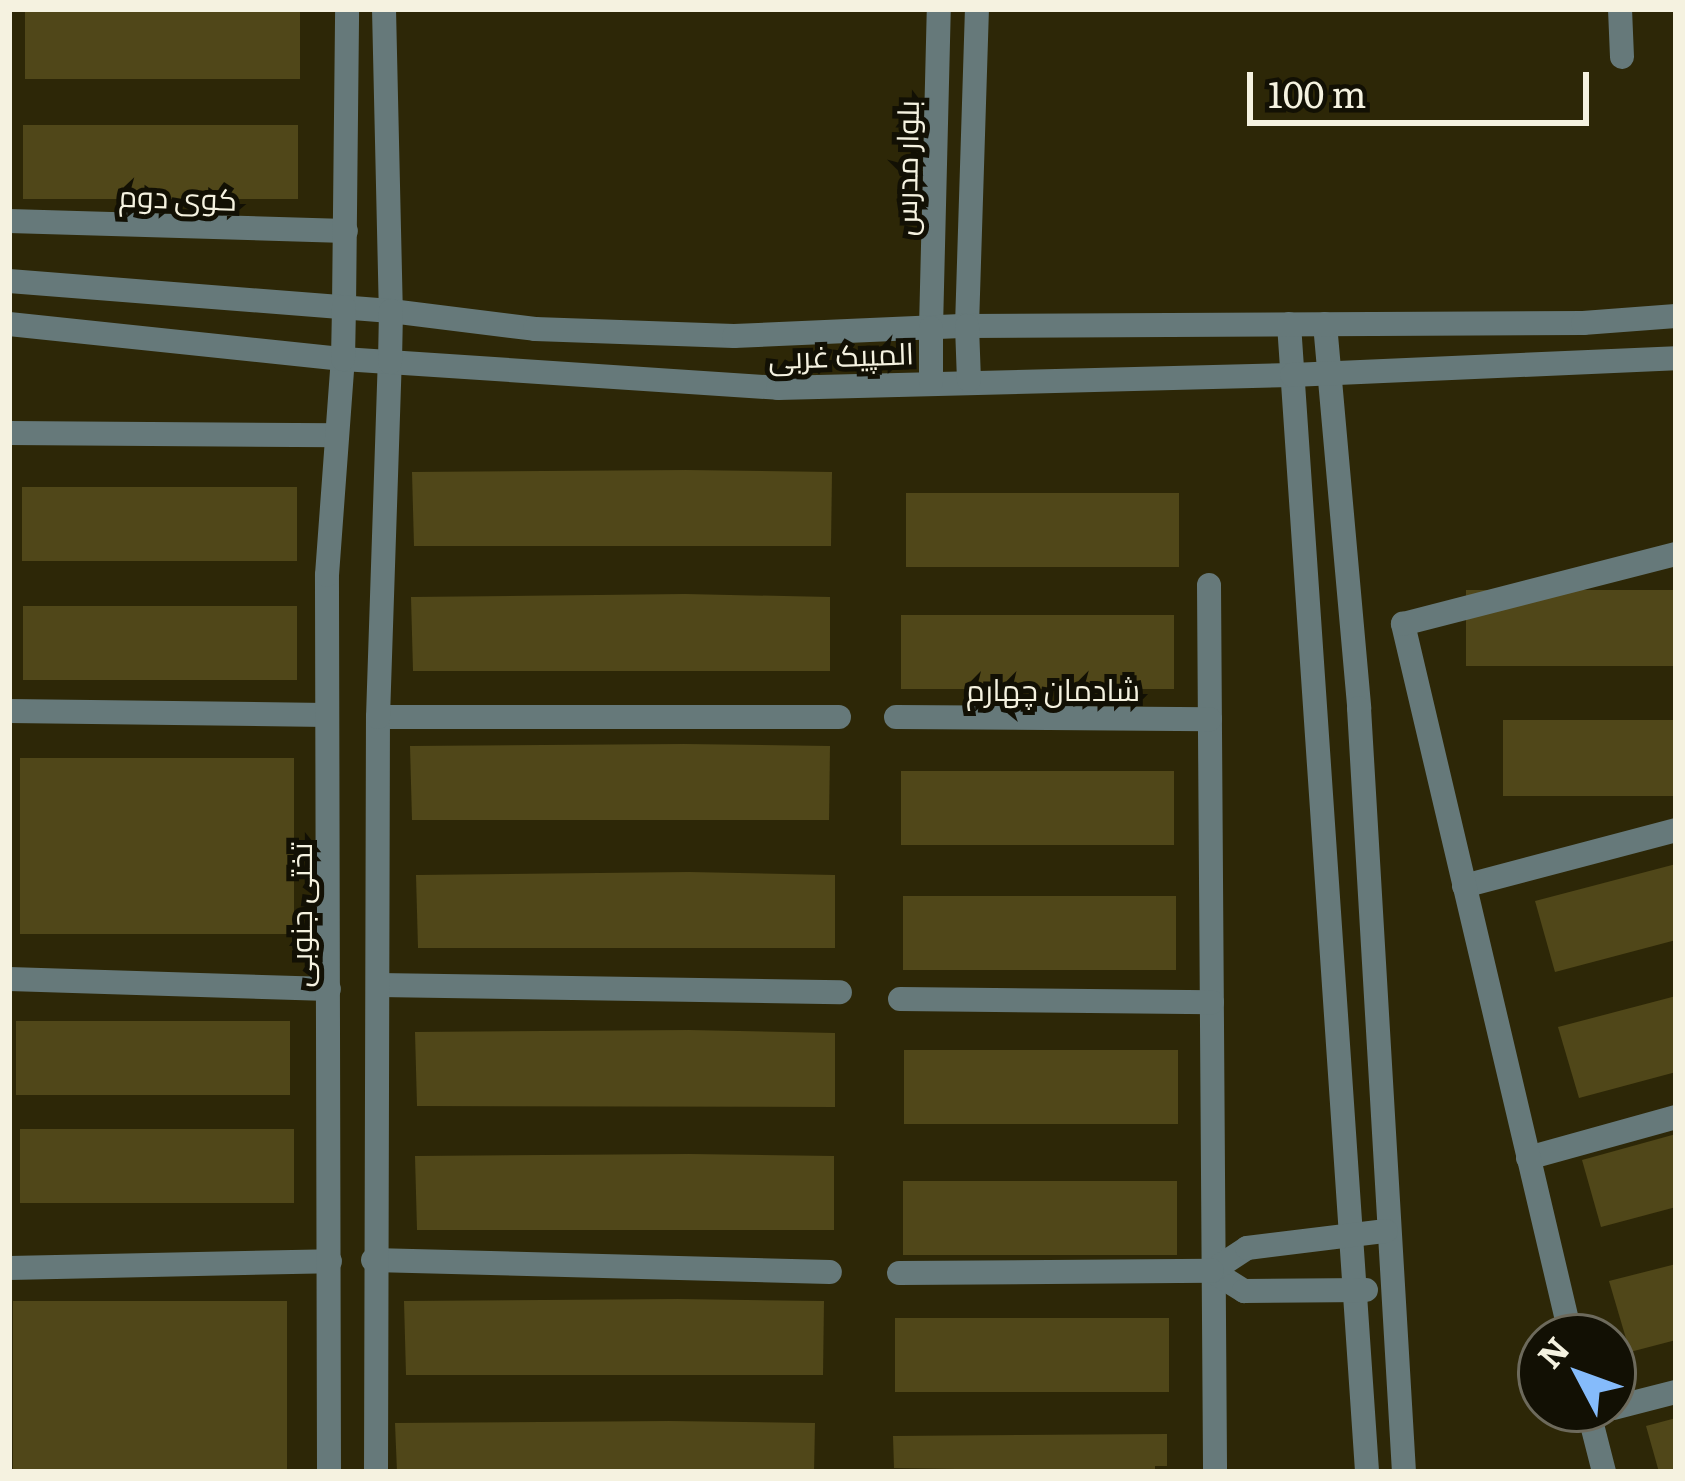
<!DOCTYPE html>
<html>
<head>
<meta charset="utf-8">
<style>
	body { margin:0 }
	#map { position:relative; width:1685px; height:1481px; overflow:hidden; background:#2d2707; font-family:Literata,Cairo,serif }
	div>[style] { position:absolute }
	.building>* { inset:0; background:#504719; transform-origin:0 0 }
	.minor>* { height:24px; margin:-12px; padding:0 12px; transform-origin:12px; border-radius:12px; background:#66797a }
	.tertiary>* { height:24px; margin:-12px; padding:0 12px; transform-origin:12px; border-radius:12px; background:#66797a }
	span { translate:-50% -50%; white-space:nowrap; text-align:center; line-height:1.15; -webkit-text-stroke:10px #121004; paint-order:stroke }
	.street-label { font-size:30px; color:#f5f2e0 }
	.frame { position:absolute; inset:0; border:12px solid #f5f2e0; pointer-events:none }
	.north { position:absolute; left:1517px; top:1313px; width:120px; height:120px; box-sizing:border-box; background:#121004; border:3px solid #6d6a5c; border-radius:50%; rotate:311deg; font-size:33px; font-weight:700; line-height:48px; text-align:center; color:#f5f2e0 }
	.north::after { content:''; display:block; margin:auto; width:42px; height:54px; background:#85bbfb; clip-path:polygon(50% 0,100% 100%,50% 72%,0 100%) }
	.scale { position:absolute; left:1247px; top:72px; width:342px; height:54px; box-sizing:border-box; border:6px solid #f5f2e0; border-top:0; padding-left:15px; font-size:36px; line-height:42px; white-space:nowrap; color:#f5f2e0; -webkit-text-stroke:9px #121004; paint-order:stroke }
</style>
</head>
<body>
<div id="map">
	<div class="building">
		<div style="left:25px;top:9px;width:275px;height:70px"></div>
		<div style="left:23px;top:125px;width:275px;height:74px"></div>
		<div style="clip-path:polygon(686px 470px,832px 472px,831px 546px,414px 546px,412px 472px)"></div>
		<div style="left:22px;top:487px;width:275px;height:74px"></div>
		<div style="left:1179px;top:493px;width:74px;height:273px;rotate:90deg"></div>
		<div style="left:1676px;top:590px;width:76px;height:210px;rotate:90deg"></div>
		<div style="clip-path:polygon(685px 594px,830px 597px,830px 671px,413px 671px,411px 597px)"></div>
		<div style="left:23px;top:606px;width:274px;height:74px"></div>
		<div style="left:1174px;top:615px;width:74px;height:273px;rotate:90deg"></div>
		<div style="left:1676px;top:720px;width:76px;height:173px;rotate:90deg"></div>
		<div style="clip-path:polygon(684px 744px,830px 746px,829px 820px,412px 820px,410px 746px)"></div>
		<div style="left:20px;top:758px;width:274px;height:176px"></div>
		<div style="left:1174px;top:771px;width:74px;height:273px;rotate:90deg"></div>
		<div style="clip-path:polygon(1676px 864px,1676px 940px,1555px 972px,1535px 901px)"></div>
		<div style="clip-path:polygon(689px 872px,835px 875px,835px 948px,418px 948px,416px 875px)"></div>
		<div style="left:1176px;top:896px;width:74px;height:273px;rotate:90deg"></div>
		<div style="clip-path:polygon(1676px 996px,1676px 1072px,1579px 1098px,1558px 1027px)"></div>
		<div style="left:16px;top:1021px;width:274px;height:74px"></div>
		<div style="clip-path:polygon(689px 1030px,835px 1033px,835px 1107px,417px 1106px,415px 1032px)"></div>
		<div style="left:1178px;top:1050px;width:74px;height:274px;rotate:90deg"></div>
		<div style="left:20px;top:1129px;width:274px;height:74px"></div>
		<div style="clip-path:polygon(1676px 1134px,1676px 1207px,1601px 1227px,1582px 1160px)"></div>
		<div style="clip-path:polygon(689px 1154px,834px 1156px,834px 1230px,417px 1230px,415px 1156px)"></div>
		<div style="left:1177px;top:1181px;width:74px;height:274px;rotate:90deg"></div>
		<div style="clip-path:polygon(1676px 1264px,1676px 1340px,1630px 1352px,1609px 1281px)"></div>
		<div style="clip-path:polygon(678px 1299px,824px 1301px,823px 1375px,406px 1375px,404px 1301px)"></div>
		<div style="left:13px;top:1301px;width:274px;height:169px"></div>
		<div style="left:1169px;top:1318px;width:74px;height:274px;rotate:90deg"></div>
		<div style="clip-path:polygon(1676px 1418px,1676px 1472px,1659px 1472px,1646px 1426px)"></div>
		<div style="clip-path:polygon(669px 1421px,815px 1423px,814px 1472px,397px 1472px,395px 1423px)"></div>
		<div style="clip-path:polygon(1167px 1434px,1167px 1466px,1155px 1466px,1155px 1472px,894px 1468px,893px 1436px)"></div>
	</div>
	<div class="minor">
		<div style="left:384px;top:9px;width:302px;rotate:88.7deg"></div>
		<div style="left:1620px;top:9px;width:48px;rotate:87.6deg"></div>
		<div style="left:9px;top:221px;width:337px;rotate:1.7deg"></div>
		<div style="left:344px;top:307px;width:298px;rotate:-89.4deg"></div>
		<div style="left:1289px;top:324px;width:1151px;rotate:86.11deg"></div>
		<div style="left:1325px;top:324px;width:386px;rotate:84.9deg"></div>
		<div style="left:1359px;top:708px;width:765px;rotate:86.63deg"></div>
		<div style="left:967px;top:326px;width:317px;rotate:-88.2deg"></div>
		<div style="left:931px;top:328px;width:319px;rotate:-88.6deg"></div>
		<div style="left:9px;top:433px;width:327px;rotate:0.4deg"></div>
		<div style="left:1209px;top:585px;width:887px;rotate:89.61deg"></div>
		<div style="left:9px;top:711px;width:318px;rotate:0.7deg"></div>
		<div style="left:378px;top:717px;width:461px"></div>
		<div style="left:896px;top:717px;width:314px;rotate:0.4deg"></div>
		<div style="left:1464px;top:886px;width:219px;rotate:-14.8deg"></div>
		<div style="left:9px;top:979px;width:320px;rotate:1.8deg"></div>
		<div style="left:379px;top:985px;width:461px;rotate:0.9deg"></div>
		<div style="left:900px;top:999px;width:312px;rotate:0.6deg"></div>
		<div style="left:1528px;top:1158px;width:154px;rotate:-15.5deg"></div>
		<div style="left:373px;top:1260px;width:457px;rotate:1.5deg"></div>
		<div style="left:9px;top:1268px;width:321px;rotate:-1.2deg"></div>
		<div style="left:1212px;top:1271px;width:38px;rotate:32deg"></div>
		<div style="left:1244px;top:1291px;width:122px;rotate:-0.5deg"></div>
		<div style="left:1212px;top:1271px;width:42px;rotate:-33.3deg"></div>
		<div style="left:1247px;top:1248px;width:140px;rotate:-7deg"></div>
		<div style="left:899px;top:1273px;width:313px;rotate:-0.4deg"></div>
		<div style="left:1571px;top:1337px;width:733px;rotate:-103.26deg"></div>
		<div style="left:1403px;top:624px;width:282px;rotate:-14.4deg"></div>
		<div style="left:1613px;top:1408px;width:65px;rotate:-14.3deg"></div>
		<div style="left:1588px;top:1409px;width:65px;rotate:75.7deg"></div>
		<div style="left:329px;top:1472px;width:897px;rotate:-90.13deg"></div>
		<div style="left:327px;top:575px;width:217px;rotate:-85.8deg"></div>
		<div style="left:376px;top:1472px;width:755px;rotate:-89.85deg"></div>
		<div style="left:378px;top:717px;width:355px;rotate:-88.1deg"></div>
	</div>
	<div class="tertiary">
		<div style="left:9px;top:281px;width:383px;rotate:4.5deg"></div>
		<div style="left:391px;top:311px;width:145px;rotate:7.1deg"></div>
		<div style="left:535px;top:329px;width:199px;rotate:2deg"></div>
		<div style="left:734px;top:336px;width:233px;rotate:-2.5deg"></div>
		<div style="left:967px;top:326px;width:616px;rotate:-0.28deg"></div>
		<div style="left:1583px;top:323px;width:93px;rotate:-4.3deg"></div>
		<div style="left:9px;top:324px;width:336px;rotate:6deg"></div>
		<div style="left:343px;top:359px;width:436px;rotate:3.8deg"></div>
		<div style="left:778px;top:388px;width:514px;rotate:-1.45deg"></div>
		<div style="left:1292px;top:375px;width:384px;rotate:-2.5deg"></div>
		<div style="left:967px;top:326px;width:54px;rotate:87.9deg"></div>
		<div style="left:931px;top:328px;width:54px;rotate:90deg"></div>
		<div style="left:343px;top:359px;width:52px;rotate:-88.9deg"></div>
		<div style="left:390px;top:362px;width:51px;rotate:-88.9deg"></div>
	</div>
	<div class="street-label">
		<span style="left:905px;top:168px;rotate:-89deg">بلوار مدرس</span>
		<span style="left:178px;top:196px;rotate:2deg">کوی دوم</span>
		<span style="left:841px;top:354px;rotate:-2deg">المپیک غربی</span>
		<span style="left:1053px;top:688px">شادمان چهارم</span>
		<span style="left:299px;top:915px;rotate:-90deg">تختی جنوبی</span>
	</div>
	<div class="frame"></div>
	<div class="north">N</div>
	<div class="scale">100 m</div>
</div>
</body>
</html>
